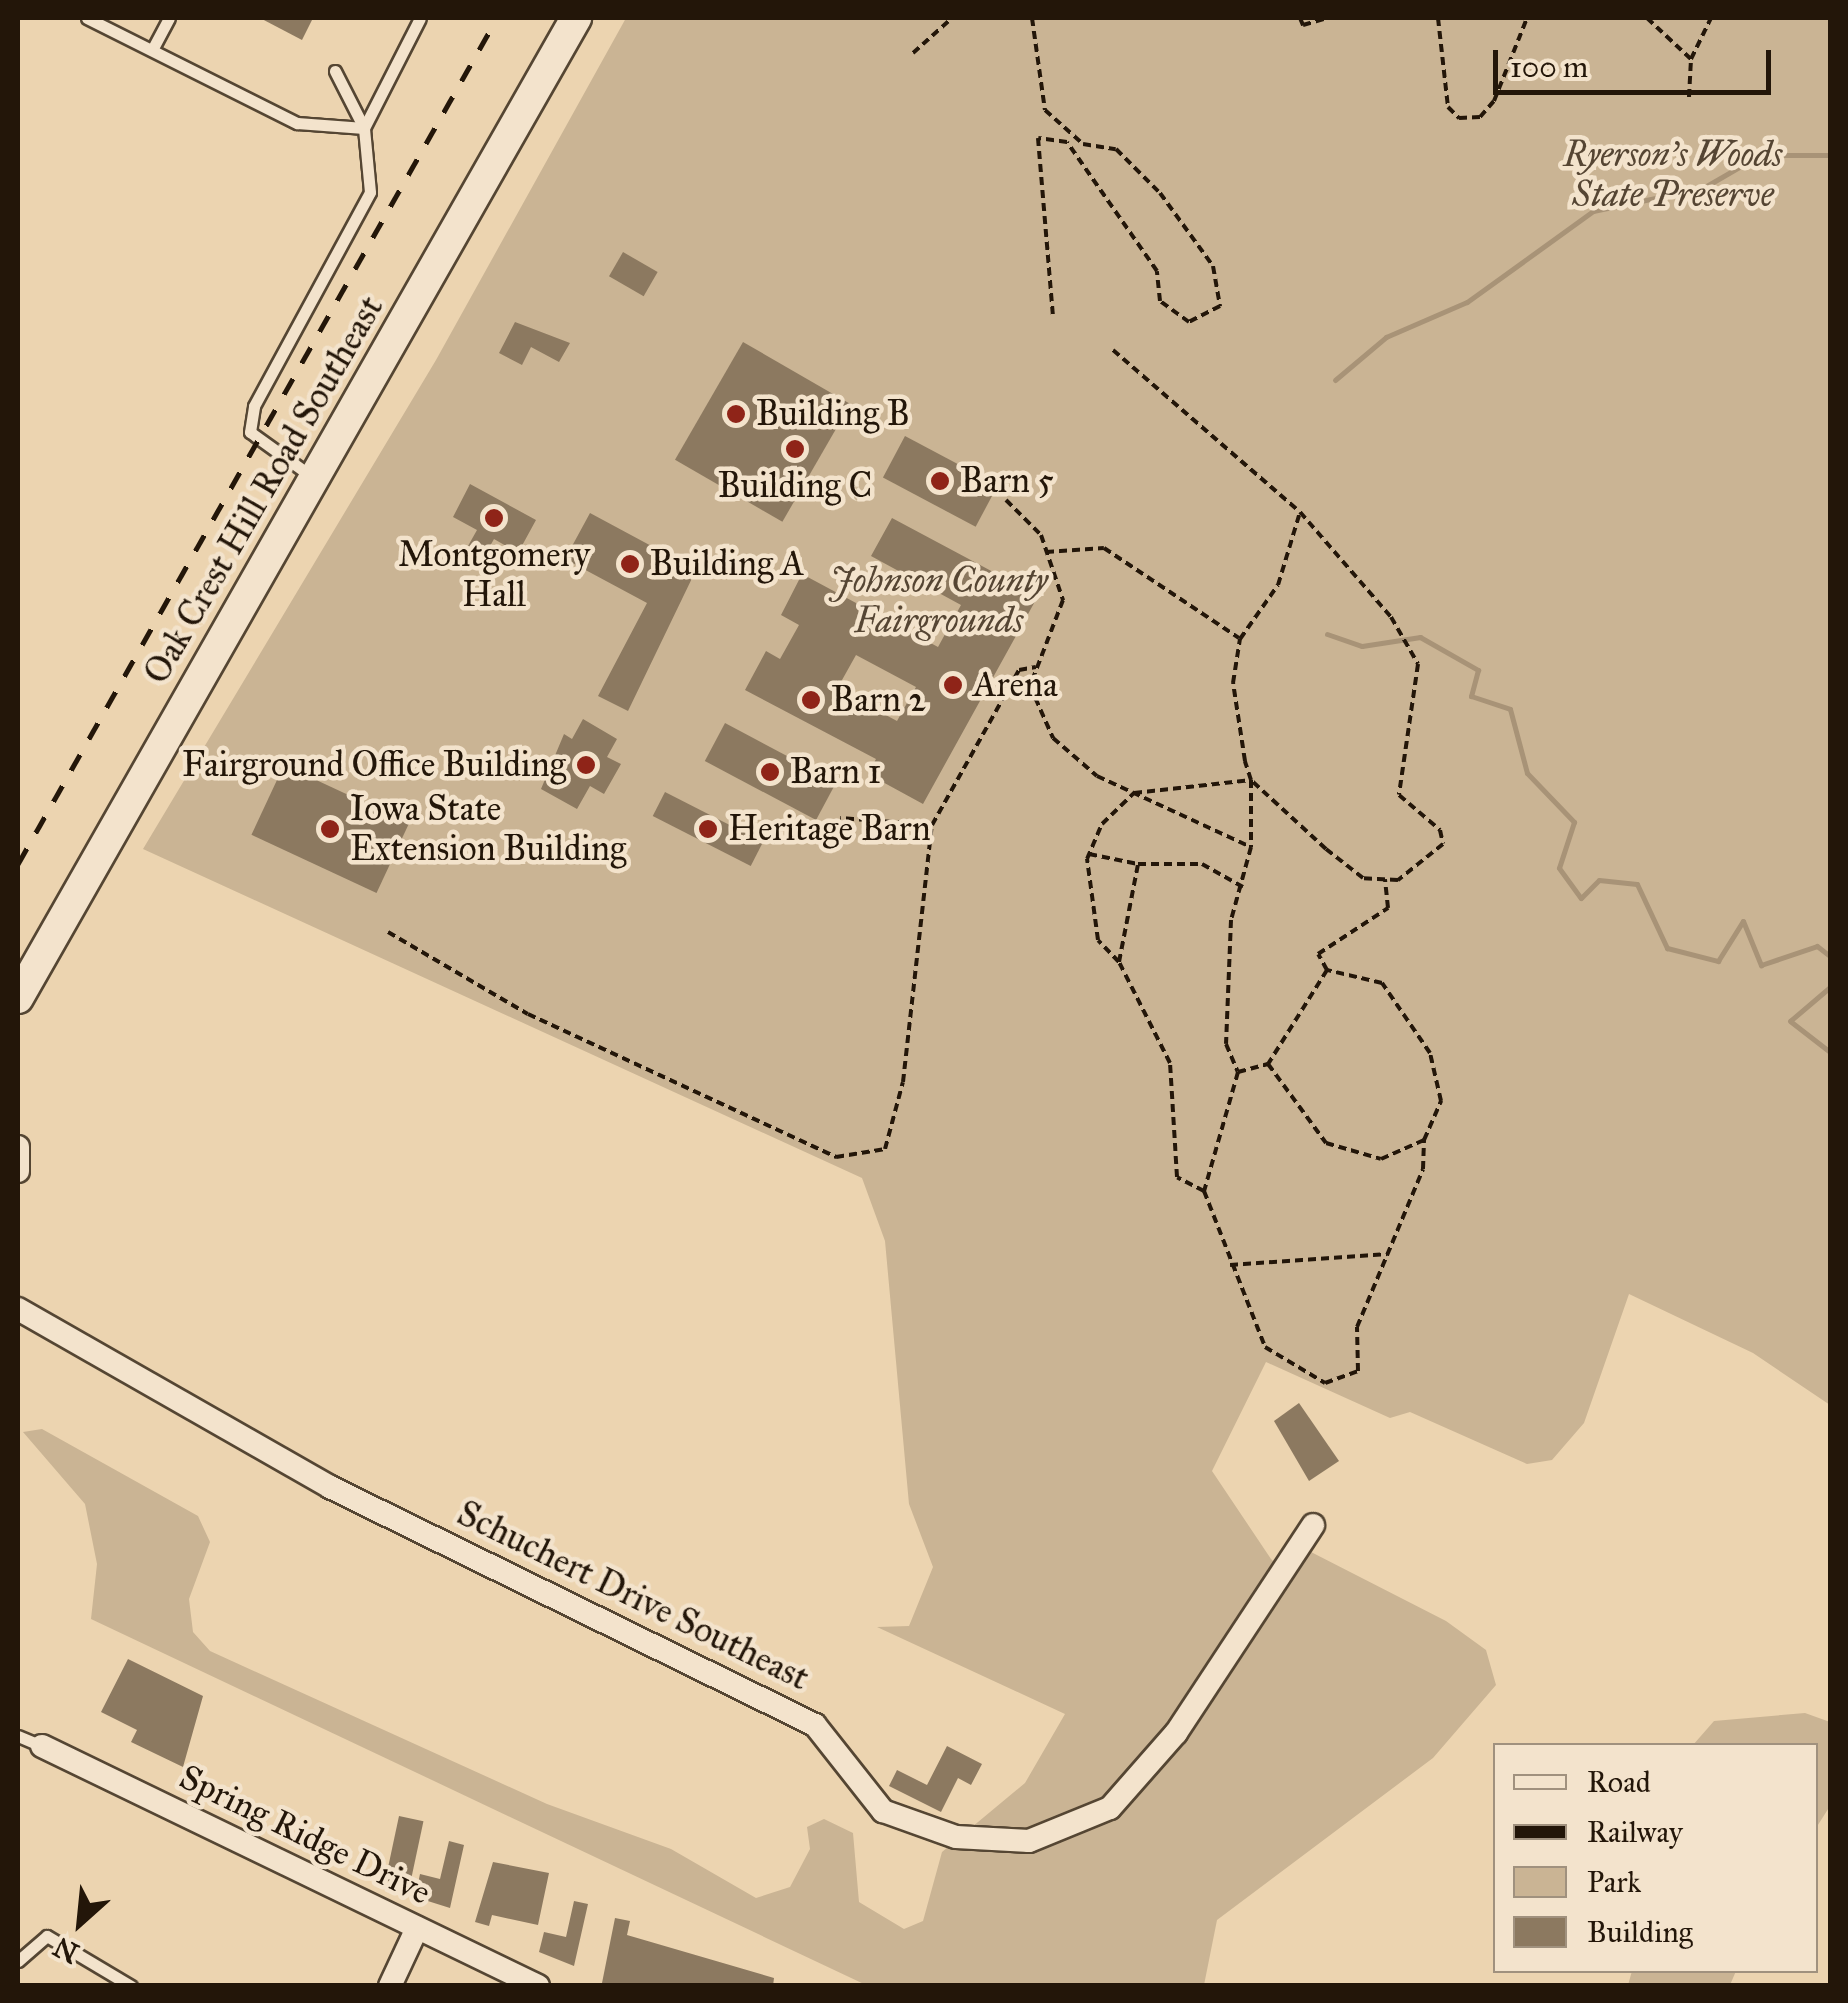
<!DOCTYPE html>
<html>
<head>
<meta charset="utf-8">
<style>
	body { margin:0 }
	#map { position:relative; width:1848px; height:2003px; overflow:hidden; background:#ecd4b0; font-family:"IM FELL Great Primer",serif }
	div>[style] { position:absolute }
	.green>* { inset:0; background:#cab494 }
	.stream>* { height:5px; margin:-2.5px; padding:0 2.5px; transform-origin:2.5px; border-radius:2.5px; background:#a89377 }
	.building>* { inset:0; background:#8c7960; transform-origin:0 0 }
	.path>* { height:4px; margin-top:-2px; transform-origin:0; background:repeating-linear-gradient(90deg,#231609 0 8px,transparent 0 13px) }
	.roads { filter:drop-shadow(2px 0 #554633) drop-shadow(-2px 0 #554633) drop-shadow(0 2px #554633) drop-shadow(0 -2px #554633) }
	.service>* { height:11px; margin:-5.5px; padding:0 5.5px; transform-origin:5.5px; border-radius:5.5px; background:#f3e3cc }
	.minor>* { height:22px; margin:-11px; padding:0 11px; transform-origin:11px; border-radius:11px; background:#f3e3cc }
	.secondary>* { height:30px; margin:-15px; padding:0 15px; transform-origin:15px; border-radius:15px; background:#f3e3cc }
	.rail>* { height:5px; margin-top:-2.5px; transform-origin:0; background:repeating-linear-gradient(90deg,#231609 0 18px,transparent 0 36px) }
	.dots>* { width:28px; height:28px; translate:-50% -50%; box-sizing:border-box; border:5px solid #f3e3cc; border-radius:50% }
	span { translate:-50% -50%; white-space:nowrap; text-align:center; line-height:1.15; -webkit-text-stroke:9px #f3e3cc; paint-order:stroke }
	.park-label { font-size:35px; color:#554533; font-style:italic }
	.poi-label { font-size:35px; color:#231609 }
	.left { translate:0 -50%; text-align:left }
	.right { translate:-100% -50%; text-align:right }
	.street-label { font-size:35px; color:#231609 }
	.frame { position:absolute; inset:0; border:20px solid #231609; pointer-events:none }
	.legend { position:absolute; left:1493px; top:1743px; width:325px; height:230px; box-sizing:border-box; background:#f3e3cc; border:2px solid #a0917e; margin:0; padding:12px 18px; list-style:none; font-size:30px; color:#231609 }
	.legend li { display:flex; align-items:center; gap:20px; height:50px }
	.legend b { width:50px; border:2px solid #a0917e }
	.north { position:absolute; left:30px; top:1873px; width:100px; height:100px; -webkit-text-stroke:8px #f3e3cc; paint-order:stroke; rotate:207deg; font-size:28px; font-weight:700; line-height:40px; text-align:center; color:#231609 }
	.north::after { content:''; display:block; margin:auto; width:35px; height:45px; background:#231609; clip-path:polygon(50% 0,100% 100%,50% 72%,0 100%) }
	.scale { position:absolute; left:1493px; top:50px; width:278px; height:45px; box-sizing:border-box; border:5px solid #231609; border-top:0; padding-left:12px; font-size:30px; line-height:35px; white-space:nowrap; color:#231609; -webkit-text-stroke:8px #f3e3cc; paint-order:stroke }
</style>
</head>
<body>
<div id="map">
	<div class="green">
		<div style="clip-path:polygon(626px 18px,1830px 18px,1830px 1405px,1753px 1353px,1629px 1294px,1584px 1423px,1552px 1460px,1527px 1464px,1410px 1412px,1390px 1418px,1266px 1362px,1212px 1471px,1271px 1559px,1292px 1580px,1311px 1552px,1446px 1621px,1486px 1650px,1496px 1685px,1433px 1758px,1217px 1920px,1204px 1985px,866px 1985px,91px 1619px,97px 1564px,85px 1504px,23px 1432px,42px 1429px,198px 1516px,210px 1542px,189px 1599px,193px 1632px,210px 1651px,547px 1804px,671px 1849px,756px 1898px,790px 1887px,810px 1849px,807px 1827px,824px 1819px,853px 1833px,859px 1902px,904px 1929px,923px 1921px,942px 1852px,1025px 1783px,1065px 1714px,877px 1627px,909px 1626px,933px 1567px,909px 1504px,885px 1241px,862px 1178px,143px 849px,436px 360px)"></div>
		<div style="clip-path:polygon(1805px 1713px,1830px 1722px,1830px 1806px,1816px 1828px,1816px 1746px,1693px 1745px,1714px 1721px)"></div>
		<div style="clip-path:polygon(1632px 1971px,1632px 1970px,1736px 1971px,1730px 1985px,1628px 1985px)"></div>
	</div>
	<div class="stream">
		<div style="left:1335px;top:380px;width:67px;rotate:-40.1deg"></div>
		<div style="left:1386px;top:337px;width:88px;rotate:-23.4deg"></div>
		<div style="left:1467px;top:302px;width:155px;rotate:-35.8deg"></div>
		<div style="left:1593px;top:211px;width:112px;rotate:-11.8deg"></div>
		<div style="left:1703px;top:188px;width:66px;rotate:-30.1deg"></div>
		<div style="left:1760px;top:155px;width:70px"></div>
		<div style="left:1327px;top:634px;width:37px;rotate:19deg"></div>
		<div style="left:1362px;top:646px;width:59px;rotate:-8.8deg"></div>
		<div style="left:1420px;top:637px;width:67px;rotate:29.6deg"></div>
		<div style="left:1478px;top:670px;width:27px;rotate:105deg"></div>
		<div style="left:1471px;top:696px;width:41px;rotate:18.4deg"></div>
		<div style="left:1510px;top:709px;width:66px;rotate:75.1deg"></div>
		<div style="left:1527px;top:773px;width:68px;rotate:46.2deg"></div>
		<div style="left:1574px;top:822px;width:48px;rotate:108.1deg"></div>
		<div style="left:1559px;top:868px;width:37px;rotate:54deg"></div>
		<div style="left:1581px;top:898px;width:25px;rotate:-45deg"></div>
		<div style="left:1599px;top:880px;width:38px;rotate:6deg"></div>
		<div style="left:1637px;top:884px;width:71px;rotate:64.9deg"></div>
		<div style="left:1667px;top:948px;width:53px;rotate:14.3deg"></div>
		<div style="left:1718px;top:961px;width:47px;rotate:-58deg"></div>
		<div style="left:1743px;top:921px;width:48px;rotate:67.8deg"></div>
		<div style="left:1761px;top:965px;width:59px;rotate:-18.7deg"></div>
		<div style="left:1817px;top:946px;width:16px;rotate:38deg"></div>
		<div style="left:1830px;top:987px;width:52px;rotate:139.6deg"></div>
		<div style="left:1790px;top:1021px;width:51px;rotate:37.8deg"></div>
	</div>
	<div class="building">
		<div style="clip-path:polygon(260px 18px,313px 18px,302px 40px)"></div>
		<div style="left:623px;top:252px;width:40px;height:28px;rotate:30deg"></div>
		<div style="clip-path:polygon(515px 322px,570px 343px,559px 362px,531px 347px,522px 365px,499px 353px)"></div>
		<div style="left:743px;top:342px;width:124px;height:136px;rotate:30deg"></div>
		<div style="left:905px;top:436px;width:105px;height:47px;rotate:28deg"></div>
		<div style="clip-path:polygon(470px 484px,536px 520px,518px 553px,494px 539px,485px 555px,468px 546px,477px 530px,453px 517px)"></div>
		<div style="clip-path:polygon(590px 513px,696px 570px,628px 711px,598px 696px,647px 603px,565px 559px)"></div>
		<div style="clip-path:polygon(evenodd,892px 518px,1038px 596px,923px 804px,868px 774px,876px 759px,745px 690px,766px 651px,780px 659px,799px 625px,781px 615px,802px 574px,938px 647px,961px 605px,871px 556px,892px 518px,856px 655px,916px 687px,897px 721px,837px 689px,856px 655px)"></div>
		<div style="clip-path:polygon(583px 719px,617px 739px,607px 757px,621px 764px,604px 794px,590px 786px,577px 809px,541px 789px,564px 734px,572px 739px)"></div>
		<div style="left:725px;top:723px;width:126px;height:43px;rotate:28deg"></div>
		<div style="left:284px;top:765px;width:138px;height:77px;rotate:25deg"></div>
		<div style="left:665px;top:792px;width:110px;height:27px;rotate:27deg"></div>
		<div style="clip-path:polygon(1299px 1403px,1339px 1461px,1309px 1481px,1274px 1421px)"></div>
		<div style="clip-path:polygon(128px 1659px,203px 1696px,183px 1767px,131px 1742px,137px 1730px,101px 1712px)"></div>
		<div style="clip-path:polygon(947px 1746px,982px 1764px,971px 1785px,958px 1778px,941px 1812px,889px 1786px,897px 1770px,927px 1785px)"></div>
		<div style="left:399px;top:1816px;width:25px;height:66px;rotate:12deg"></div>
		<div style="clip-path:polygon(449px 1841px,464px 1845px,450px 1908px,415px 1897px,420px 1874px,440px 1879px)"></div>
		<div style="clip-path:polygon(493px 1862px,549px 1873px,538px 1925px,492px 1915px,489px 1926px,475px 1922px)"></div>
		<div style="clip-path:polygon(574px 1901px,588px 1904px,574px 1966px,539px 1952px,544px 1932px,566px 1937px)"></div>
		<div style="clip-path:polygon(615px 1918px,630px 1921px,627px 1935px,774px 1978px,773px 1986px,602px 1983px)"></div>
	</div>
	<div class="path">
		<div style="left:1032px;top:18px;width:93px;rotate:82deg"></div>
		<div style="left:1045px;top:110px;width:51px;rotate:41.8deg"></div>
		<div style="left:1083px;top:144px;width:33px;rotate:9deg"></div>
		<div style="left:1116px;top:149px;width:62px;rotate:45deg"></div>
		<div style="left:1160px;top:193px;width:90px;rotate:54deg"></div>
		<div style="left:1213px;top:266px;width:41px;rotate:80.1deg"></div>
		<div style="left:1220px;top:306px;width:35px;rotate:153deg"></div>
		<div style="left:1189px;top:322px;width:36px;rotate:-144deg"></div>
		<div style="left:1160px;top:301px;width:30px;rotate:-96deg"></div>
		<div style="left:1157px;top:271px;width:157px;rotate:-124.9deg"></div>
		<div style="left:1067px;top:142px;width:29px;rotate:-172deg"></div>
		<div style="left:1038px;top:138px;width:180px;rotate:85.2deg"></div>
		<div style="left:1300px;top:18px;width:8px;rotate:67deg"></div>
		<div style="left:1303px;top:25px;width:25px;rotate:-16deg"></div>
		<div style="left:1438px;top:18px;width:90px;rotate:83.6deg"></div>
		<div style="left:1448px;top:107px;width:16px;rotate:45deg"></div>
		<div style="left:1459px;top:118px;width:21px;rotate:-3deg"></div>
		<div style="left:1480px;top:117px;width:21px;rotate:-49deg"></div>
		<div style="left:1494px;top:101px;width:89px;rotate:-68.3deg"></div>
		<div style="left:1647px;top:18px;width:60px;rotate:43deg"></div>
		<div style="left:1691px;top:59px;width:46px;rotate:-64deg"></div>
		<div style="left:913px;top:53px;width:52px;rotate:-41.9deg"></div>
		<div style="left:1689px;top:97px;width:38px;rotate:-87deg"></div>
		<div style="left:1113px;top:350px;width:247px;rotate:40.9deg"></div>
		<div style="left:1300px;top:512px;width:139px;rotate:49.1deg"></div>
		<div style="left:1391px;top:617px;width:54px;rotate:60.1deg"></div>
		<div style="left:1418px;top:664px;width:132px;rotate:98.3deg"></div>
		<div style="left:1399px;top:795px;width:54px;rotate:40.5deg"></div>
		<div style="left:1440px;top:830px;width:14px;rotate:78deg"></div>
		<div style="left:1443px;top:844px;width:58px;rotate:141.3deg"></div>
		<div style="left:1398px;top:880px;width:35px;rotate:-177deg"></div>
		<div style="left:1363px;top:878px;width:47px;rotate:-141.9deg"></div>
		<div style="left:1326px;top:849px;width:102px;rotate:-137.4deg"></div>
		<div style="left:1251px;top:780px;width:20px;rotate:-108deg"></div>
		<div style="left:1245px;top:761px;width:79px;rotate:-98.7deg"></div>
		<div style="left:1233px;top:683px;width:45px;rotate:-81deg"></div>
		<div style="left:1240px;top:639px;width:66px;rotate:-54.9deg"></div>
		<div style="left:1278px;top:585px;width:76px;rotate:-73.2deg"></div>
		<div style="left:1006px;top:500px;width:49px;rotate:45deg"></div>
		<div style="left:1041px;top:535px;width:69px;rotate:71.3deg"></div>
		<div style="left:1063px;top:600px;width:92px;rotate:111deg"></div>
		<div style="left:1030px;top:686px;width:57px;rotate:66.1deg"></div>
		<div style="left:1053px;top:738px;width:58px;rotate:40.8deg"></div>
		<div style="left:1097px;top:776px;width:170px;rotate:24.8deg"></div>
		<div style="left:1046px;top:552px;width:58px;rotate:-3.9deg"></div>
		<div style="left:1104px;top:548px;width:162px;rotate:33.7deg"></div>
		<div style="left:932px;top:825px;width:178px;rotate:-60.7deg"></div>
		<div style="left:1019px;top:670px;width:17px;rotate:-10deg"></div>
		<div style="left:1089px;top:854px;width:50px;rotate:11.5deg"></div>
		<div style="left:388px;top:932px;width:162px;rotate:30.4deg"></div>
		<div style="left:528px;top:1014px;width:340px;rotate:24.9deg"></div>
		<div style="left:836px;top:1157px;width:50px;rotate:-9.3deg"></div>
		<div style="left:885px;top:1149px;width:69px;rotate:-75deg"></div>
		<div style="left:903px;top:1082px;width:259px;rotate:-83.6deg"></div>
		<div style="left:932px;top:825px;width:92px;rotate:-175.6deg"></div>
		<div style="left:1119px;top:962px;width:30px;rotate:-134deg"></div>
		<div style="left:1098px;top:940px;width:82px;rotate:-97.7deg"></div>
		<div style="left:1087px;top:859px;width:38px;rotate:-67deg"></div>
		<div style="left:1102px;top:824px;width:45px;rotate:-44.1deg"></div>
		<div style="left:1134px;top:793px;width:118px;rotate:-6.3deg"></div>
		<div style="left:1251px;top:780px;width:67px;rotate:90deg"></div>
		<div style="left:1251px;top:847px;width:76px;rotate:105.3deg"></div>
		<div style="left:1231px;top:920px;width:124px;rotate:92.3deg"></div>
		<div style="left:1226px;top:1044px;width:30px;rotate:67deg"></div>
		<div style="left:1238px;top:1072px;width:31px;rotate:-15deg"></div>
		<div style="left:1327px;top:970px;width:111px;rotate:122.1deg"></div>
		<div style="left:1268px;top:1064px;width:98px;rotate:53.7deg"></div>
		<div style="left:1326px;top:1143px;width:57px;rotate:16.2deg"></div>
		<div style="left:1381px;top:1159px;width:47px;rotate:-23.8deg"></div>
		<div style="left:1424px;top:1140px;width:43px;rotate:-66.4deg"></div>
		<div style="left:1441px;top:1101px;width:49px;rotate:-102.9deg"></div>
		<div style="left:1430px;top:1053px;width:85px;rotate:-124.4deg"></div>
		<div style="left:1382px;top:983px;width:57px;rotate:-166.7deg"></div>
		<div style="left:1327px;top:970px;width:18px;rotate:-119deg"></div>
		<div style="left:1318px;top:954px;width:84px;rotate:-33.3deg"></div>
		<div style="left:1388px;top:908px;width:29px;rotate:-96deg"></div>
		<div style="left:1238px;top:1072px;width:124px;rotate:105.9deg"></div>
		<div style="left:1204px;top:1191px;width:168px;rotate:68.6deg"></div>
		<div style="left:1265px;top:1347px;width:70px;rotate:31deg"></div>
		<div style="left:1325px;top:1383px;width:35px;rotate:-20deg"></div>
		<div style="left:1358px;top:1371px;width:44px;rotate:-91.3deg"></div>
		<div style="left:1357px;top:1327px;width:171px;rotate:-67.3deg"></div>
		<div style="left:1423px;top:1169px;width:29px;rotate:-88deg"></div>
		<div style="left:1204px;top:1191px;width:30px;rotate:-153deg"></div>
		<div style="left:1177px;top:1177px;width:114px;rotate:-93.5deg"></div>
		<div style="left:1170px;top:1063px;width:113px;rotate:-116.8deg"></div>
		<div style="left:1119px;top:962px;width:100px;rotate:-79deg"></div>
		<div style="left:1138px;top:864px;width:64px"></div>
		<div style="left:1202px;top:864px;width:47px;rotate:29.3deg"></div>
		<div style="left:1230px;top:1265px;width:158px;rotate:-4deg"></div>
	</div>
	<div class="roads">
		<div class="service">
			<div style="left:87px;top:18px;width:235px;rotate:26.6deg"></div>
			<div style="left:297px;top:123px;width:67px;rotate:4.3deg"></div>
			<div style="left:152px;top:50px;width:36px;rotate:-62deg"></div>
			<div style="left:364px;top:128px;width:123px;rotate:-63deg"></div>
			<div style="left:311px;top:476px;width:75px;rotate:-144.2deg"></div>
			<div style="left:250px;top:432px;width:26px;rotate:-81deg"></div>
			<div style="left:254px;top:406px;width:243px;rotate:-61.5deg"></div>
			<div style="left:370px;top:192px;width:64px;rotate:-95.4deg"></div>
			<div style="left:364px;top:128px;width:64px;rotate:-117deg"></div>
			<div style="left:18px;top:1736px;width:26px;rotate:23deg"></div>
			<div style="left:18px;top:1961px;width:38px;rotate:-41deg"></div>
			<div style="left:47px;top:1936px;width:98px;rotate:30.8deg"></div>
		</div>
		<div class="minor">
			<div style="left:18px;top:1147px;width:24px;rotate:90deg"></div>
			<div style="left:18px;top:1309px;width:359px;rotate:29.7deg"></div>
			<div style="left:330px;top:1487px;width:540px;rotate:26.14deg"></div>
			<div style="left:815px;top:1725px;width:110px;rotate:51.7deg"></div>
			<div style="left:883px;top:1811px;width:77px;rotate:19.6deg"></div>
			<div style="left:956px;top:1837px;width:73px;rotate:3.1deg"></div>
			<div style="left:1029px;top:1841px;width:87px;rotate:-22.2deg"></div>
			<div style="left:1110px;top:1808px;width:100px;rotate:-48.7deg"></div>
			<div style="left:1176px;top:1733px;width:249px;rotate:-56.6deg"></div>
			<div style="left:42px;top:1746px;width:551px;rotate:25.82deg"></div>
			<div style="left:390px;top:1986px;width:64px;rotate:-65deg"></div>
		</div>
		<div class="secondary">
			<div style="left:18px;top:998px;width:1128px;rotate:-60.34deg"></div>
		</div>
	</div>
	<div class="rail">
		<div style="left:18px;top:864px;width:972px;rotate:-60.48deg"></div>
	</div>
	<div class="dots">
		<div style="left:736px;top:414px;background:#8f2418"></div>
		<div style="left:795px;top:449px;background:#8f2418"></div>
		<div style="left:940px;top:481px;background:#8f2418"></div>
		<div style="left:494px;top:518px;background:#8f2418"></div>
		<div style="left:630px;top:564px;background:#8f2418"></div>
		<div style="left:953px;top:685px;background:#8f2418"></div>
		<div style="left:811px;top:700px;background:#8f2418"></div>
		<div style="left:586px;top:765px;background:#8f2418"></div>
		<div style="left:770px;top:772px;background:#8f2418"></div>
		<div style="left:330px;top:829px;background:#8f2418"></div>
		<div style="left:708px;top:829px;background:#8f2418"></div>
	</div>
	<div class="park-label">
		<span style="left:1673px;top:175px">Ryerson's Woods<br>State Preserve</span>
		<span style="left:939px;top:601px">Johnson County<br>Fairgrounds</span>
	</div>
	<div class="poi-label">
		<span class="left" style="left:756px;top:414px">Building B</span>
		<span class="left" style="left:960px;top:481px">Barn 5</span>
		<span style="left:795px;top:486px">Building C</span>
		<span style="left:494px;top:575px">Montgomery<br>Hall</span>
		<span class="left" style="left:650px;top:564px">Building A</span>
		<span class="left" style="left:973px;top:685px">Arena</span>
		<span class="left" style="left:831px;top:700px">Barn 2</span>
		<span class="right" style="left:566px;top:765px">Fairground Office Building</span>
		<span class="left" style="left:790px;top:772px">Barn 1</span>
		<span class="left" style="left:350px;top:829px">Iowa State<br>Extension Building</span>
		<span class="left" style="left:728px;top:829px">Heritage Barn</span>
	</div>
	<div class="street-label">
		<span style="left:264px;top:490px;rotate:-60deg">Oak Crest Hill Road Southeast</span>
		<span style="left:633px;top:1596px;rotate:26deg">Schuchert Drive Southeast</span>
		<span style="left:305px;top:1835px;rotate:26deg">Spring Ridge Drive</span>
	</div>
	<div class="frame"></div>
	<ul class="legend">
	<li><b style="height:12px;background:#f3e3cc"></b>Road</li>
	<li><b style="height:12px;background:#231609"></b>Railway</li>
	<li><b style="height:28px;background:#cab494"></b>Park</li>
	<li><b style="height:28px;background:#8c7960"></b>Building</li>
	</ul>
	<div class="north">N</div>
	<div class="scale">100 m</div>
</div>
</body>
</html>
